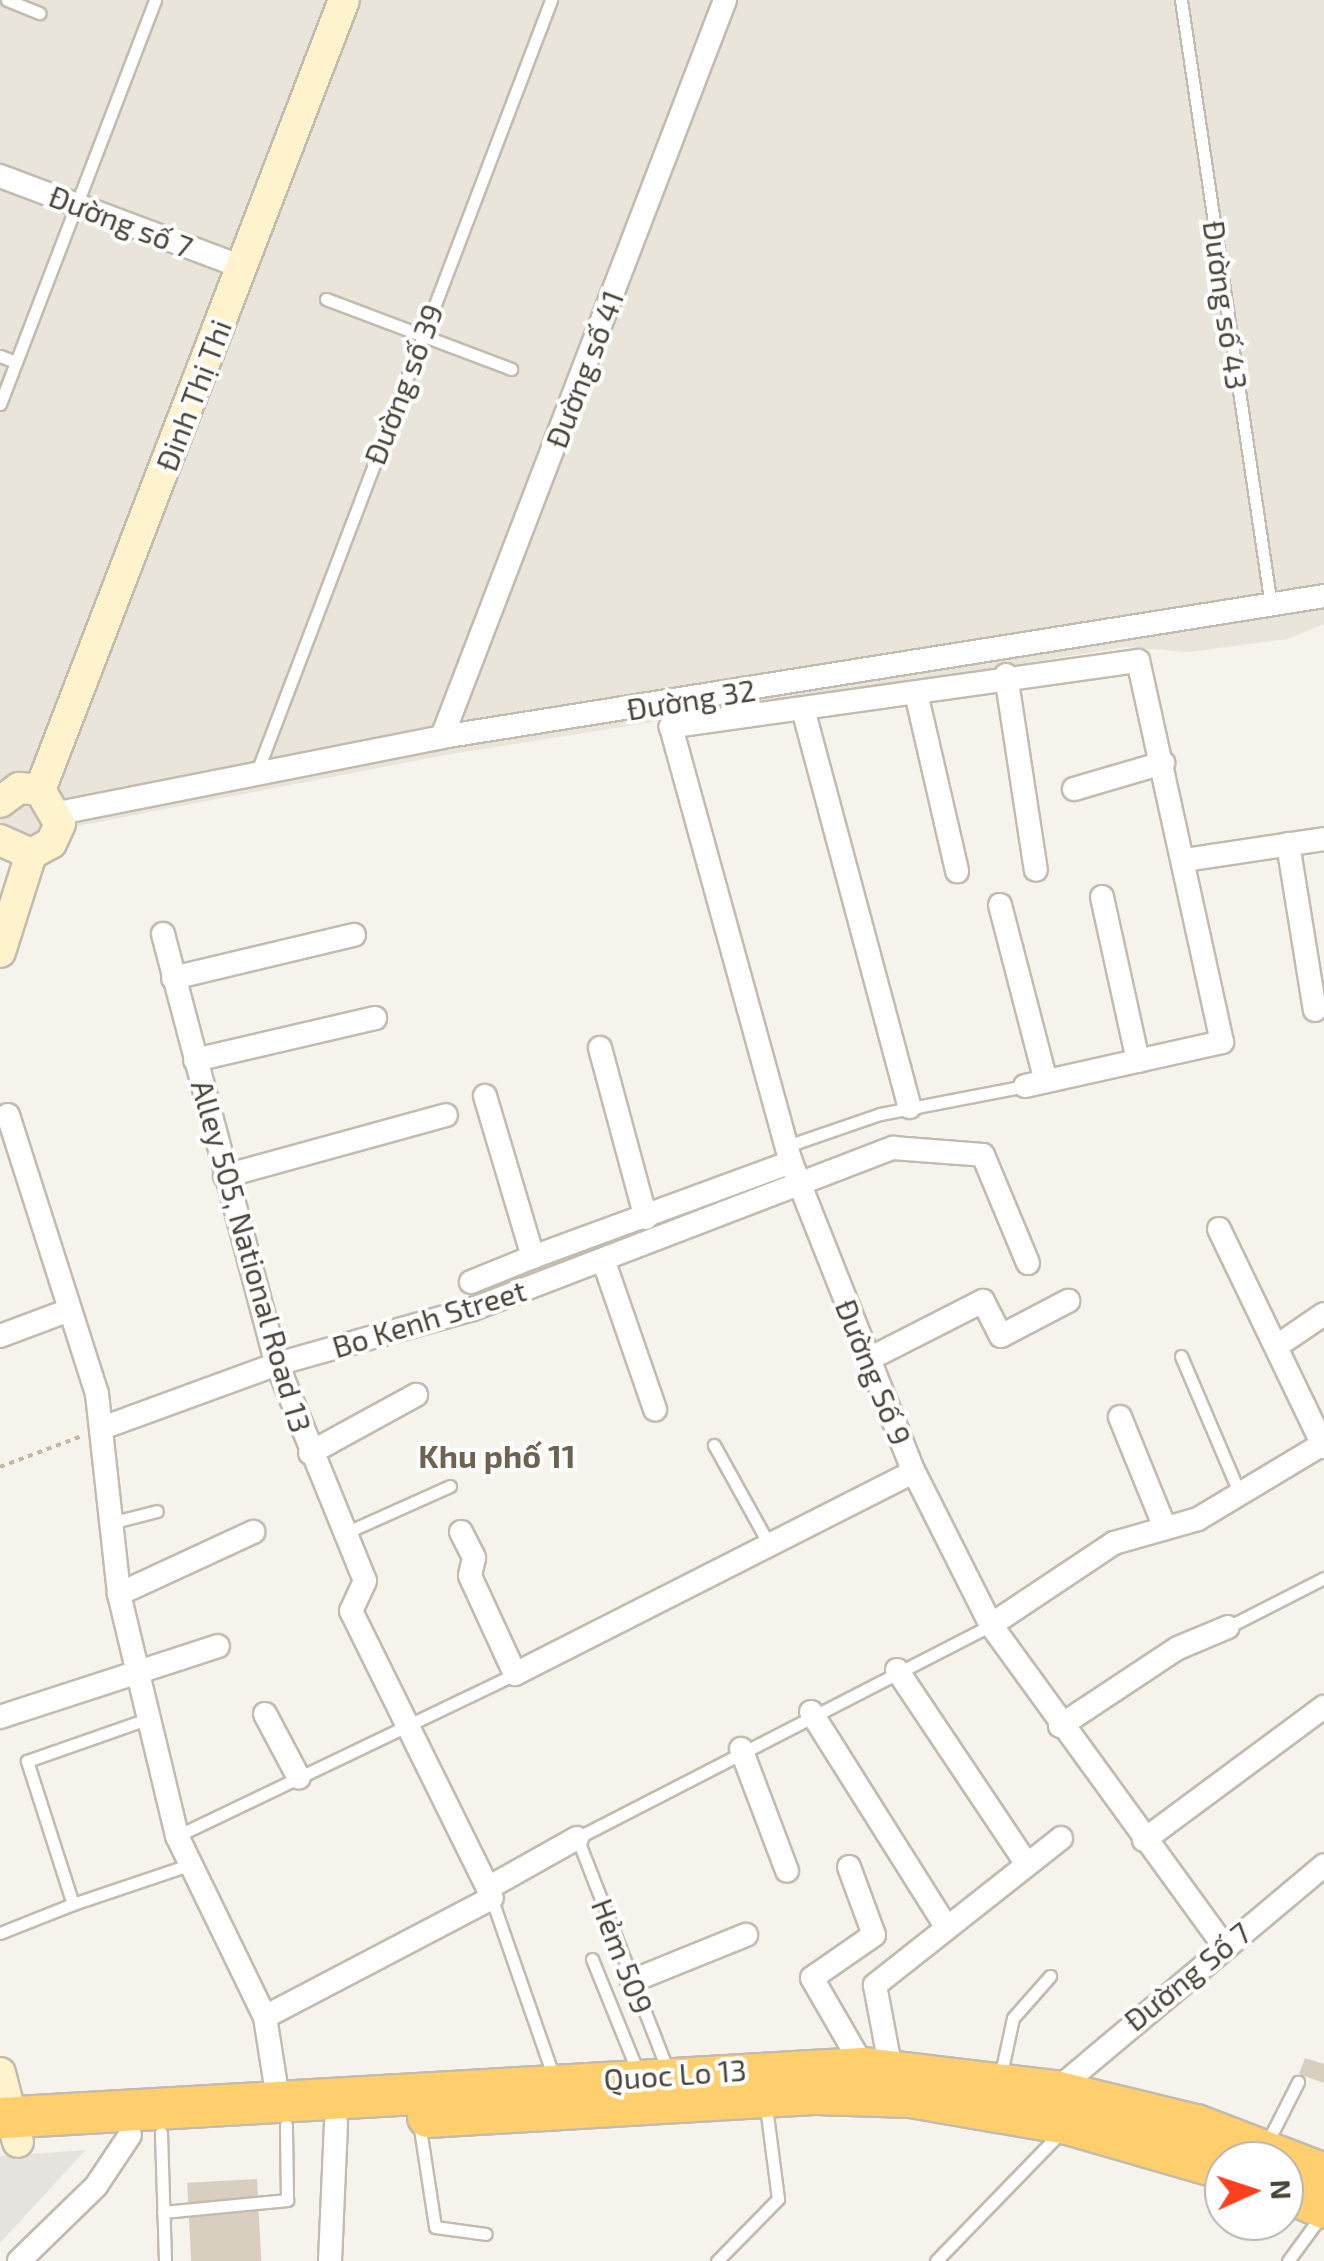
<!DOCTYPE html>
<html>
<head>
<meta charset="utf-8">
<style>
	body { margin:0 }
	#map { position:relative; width:1324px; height:2261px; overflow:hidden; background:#f6f3ec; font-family:"Exo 2",sans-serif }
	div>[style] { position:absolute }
	.residential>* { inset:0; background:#eae5da }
	.industrial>* { inset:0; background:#e6e2dd }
	.building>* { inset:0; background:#d8cfc1; transform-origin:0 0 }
	.path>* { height:4px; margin-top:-2px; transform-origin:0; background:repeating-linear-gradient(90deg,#c4b79f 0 5px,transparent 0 10px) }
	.roads { filter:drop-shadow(2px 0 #c2bbae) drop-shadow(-2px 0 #c2bbae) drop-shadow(0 2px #c2bbae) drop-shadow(0 -2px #c2bbae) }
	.lane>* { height:11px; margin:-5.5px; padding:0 5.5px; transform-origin:5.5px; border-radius:5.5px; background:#fff }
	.street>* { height:22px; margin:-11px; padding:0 11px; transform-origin:11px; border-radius:11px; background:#fff }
	.secondary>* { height:30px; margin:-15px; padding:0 15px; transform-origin:15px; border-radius:15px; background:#fff3cd }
	.highway>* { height:40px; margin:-20px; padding:0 20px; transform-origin:20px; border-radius:20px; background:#ffcf6e }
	span { translate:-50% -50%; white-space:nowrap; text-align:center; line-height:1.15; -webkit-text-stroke:8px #fff; paint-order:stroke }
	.street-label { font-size:30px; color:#4b4439 }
	.neighbourhood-label { font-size:32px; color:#6e6250; font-weight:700 }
	.north { position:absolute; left:1204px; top:2141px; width:100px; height:100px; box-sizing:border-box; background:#fff; border:2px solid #b7b4b0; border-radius:50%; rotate:87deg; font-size:28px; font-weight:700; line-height:40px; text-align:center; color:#4b4439 }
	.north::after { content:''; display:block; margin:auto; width:35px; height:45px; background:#fc3f1d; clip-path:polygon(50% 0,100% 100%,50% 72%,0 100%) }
</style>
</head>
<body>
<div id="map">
	<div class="residential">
		<div style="clip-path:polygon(0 0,1324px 0,1324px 624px,1288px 639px,1189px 652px,1126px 647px,451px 754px,0 841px)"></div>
	</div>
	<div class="industrial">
		<div style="clip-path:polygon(86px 2150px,81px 2155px,0 2243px,0 2156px)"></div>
	</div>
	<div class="building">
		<div style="clip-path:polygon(1305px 2058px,1324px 2064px,1324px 2083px,1299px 2074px)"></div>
		<div style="left:257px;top:2179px;width:82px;height:70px;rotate:87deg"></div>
	</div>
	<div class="path">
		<div style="left:0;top:1467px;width:88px;rotate:-20.7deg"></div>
	</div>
	<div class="roads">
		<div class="lane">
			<div style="left:7px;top:0;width:35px;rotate:22deg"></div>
			<div style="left:1181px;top:0;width:613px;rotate:81.55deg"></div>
			<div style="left:326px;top:299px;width:198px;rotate:20.7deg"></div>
			<div style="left:0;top:356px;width:17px;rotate:21deg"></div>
			<div style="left:0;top:404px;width:433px;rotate:-69deg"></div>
			<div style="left:258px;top:769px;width:823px;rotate:-69.14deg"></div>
			<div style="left:787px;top:1146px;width:98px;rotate:-19deg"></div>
			<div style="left:880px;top:1114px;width:148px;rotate:-10.9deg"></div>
			<div style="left:1181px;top:1356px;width:150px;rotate:66.9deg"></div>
			<div style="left:714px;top:1445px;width:115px;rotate:61deg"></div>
			<div style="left:114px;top:1522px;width:44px;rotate:-14.3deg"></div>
			<div style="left:345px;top:1533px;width:115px;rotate:-24.1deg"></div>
			<div style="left:1228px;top:1627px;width:108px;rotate:-27deg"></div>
			<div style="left:150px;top:1718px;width:130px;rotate:160.7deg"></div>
			<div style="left:27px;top:1761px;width:150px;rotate:72.2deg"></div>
			<div style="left:73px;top:1904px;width:119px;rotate:-18.6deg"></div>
			<div style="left:177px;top:1836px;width:375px;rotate:-25.6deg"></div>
			<div style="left:491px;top:1897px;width:192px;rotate:70.8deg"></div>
			<div style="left:0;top:1933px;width:79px;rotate:-21.7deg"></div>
			<div style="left:592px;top:1959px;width:125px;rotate:67.9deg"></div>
			<div style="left:668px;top:2071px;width:250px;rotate:-111.3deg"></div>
			<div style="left:577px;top:1838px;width:466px;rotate:-27.2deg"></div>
			<div style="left:1000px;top:2078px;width:61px;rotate:-77.8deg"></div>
			<div style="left:1013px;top:2018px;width:56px;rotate:-48.6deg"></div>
			<div style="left:419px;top:2122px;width:106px;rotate:81.3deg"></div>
			<div style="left:435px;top:2227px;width:51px;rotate:7.8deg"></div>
			<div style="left:161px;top:2133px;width:128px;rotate:88.2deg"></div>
			<div style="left:1266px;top:2145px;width:71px;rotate:-63.1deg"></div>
			<div style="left:163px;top:2212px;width:125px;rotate:-5.5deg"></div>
			<div style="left:287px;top:2200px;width:75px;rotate:-90.8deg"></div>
			<div style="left:717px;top:2261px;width:87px;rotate:-45.5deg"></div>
			<div style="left:778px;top:2199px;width:94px;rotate:-97.4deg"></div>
			<div style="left:936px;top:2261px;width:181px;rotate:-45.9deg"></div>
			<div style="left:1288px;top:2261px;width:56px;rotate:-53.7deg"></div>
		</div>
		<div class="street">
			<div style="left:0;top:176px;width:259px;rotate:20.6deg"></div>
			<div style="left:1006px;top:675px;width:197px;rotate:81.3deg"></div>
			<div style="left:916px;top:693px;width:183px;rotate:77deg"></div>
			<div style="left:803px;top:709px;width:412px;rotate:75deg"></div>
			<div style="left:442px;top:737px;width:789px;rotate:-68.99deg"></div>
			<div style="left:1074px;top:789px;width:93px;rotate:-16.3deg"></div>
			<div style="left:59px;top:813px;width:390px;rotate:-11.2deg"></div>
			<div style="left:442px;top:737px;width:893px;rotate:-9.08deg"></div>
			<div style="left:1288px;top:844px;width:168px;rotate:80.8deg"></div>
			<div style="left:1185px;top:860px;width:141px;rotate:-8.6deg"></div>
			<div style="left:1102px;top:897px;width:168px;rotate:77.6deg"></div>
			<div style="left:1000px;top:905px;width:182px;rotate:75.4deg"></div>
			<div style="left:163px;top:934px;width:445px;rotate:75.2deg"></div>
			<div style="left:277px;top:1364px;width:234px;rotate:67.9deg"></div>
			<div style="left:365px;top:1581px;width:33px;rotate:115deg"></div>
			<div style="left:351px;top:1611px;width:309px;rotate:63.7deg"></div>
			<div style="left:488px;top:1888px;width:102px;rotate:-29.3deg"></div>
			<div style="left:173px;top:978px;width:186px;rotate:-13.4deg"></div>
			<div style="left:600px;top:1048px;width:176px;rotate:74.9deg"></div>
			<div style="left:195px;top:1060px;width:185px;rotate:-13.1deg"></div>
			<div style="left:1025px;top:1086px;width:202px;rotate:-12.6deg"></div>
			<div style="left:1222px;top:1042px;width:390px;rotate:-102.4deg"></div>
			<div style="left:1138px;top:661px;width:472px;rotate:172deg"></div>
			<div style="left:671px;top:727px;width:451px;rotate:74.6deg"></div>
			<div style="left:791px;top:1162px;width:334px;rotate:68.4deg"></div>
			<div style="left:914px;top:1472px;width:171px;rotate:63.3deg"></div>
			<div style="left:991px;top:1625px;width:397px;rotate:54deg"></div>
			<div style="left:485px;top:1096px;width:168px;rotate:73.4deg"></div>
			<div style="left:533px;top:1257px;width:275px;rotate:-20.2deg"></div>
			<div style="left:8px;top:1115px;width:293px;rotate:72.3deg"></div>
			<div style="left:97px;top:1394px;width:201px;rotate:83.7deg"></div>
			<div style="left:119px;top:1594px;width:249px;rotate:76.5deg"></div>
			<div style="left:177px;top:1836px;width:201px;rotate:64.1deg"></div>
			<div style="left:265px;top:2017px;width:83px;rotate:81deg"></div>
			<div style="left:225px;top:1176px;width:229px;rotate:-15.4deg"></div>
			<div style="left:1219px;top:1229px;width:242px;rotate:64.3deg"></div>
			<div style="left:604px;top:1262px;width:156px;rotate:70.9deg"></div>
			<div style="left:471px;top:1282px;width:67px;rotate:-22deg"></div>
			<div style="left:0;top:1336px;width:72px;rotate:-20.5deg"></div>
			<div style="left:1277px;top:1346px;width:57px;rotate:-34.2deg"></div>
			<div style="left:869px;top:1359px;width:128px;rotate:-27deg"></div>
			<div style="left:983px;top:1301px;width:39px;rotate:63deg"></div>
			<div style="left:1001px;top:1336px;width:76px;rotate:-27.6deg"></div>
			<div style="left:1120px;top:1417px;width:120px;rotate:67.9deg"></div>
			<div style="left:105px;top:1427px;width:183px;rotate:-20.1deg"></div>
			<div style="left:277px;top:1364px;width:204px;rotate:-15.7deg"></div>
			<div style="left:473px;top:1309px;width:450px;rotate:-21deg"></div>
			<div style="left:893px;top:1148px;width:90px;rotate:4.4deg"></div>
			<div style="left:983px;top:1155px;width:117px;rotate:67.4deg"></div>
			<div style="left:310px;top:1453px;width:121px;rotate:-28.7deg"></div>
			<div style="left:461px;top:1532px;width:29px;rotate:63deg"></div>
			<div style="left:474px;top:1558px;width:18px;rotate:103deg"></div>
			<div style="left:470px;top:1576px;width:108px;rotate:65.3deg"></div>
			<div style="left:515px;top:1674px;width:447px;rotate:-26.9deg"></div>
			<div style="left:119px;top:1594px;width:148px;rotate:-24.8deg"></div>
			<div style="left:991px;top:1625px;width:148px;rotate:-33.7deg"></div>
			<div style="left:1114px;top:1543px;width:87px;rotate:-15.9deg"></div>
			<div style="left:1198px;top:1519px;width:146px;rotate:-31deg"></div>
			<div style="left:897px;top:1670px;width:232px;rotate:56.2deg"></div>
			<div style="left:811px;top:1712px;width:252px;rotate:57.8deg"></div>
			<div style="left:265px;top:1714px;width:72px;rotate:62deg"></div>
			<div style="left:0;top:1717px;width:229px;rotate:-18deg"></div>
			<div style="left:1060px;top:1726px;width:141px;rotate:-33.5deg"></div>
			<div style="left:1178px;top:1648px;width:54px;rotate:-22.8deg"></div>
			<div style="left:741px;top:1749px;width:130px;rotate:69.3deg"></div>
			<div style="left:1144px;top:1840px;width:224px;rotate:-36.5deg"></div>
			<div style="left:849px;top:1867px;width:72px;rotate:69.8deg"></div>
			<div style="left:874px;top:1935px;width:75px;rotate:145.3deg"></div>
			<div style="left:812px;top:1978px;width:104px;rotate:60deg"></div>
			<div style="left:632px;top:1981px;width:123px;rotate:-22deg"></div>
			<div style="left:265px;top:2017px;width:256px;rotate:-27.7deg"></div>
			<div style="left:891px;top:2070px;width:86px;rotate:-100.7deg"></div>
			<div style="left:875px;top:1985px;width:237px;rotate:-38.3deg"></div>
			<div style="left:1055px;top:2091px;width:351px;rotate:-40deg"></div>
			<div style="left:19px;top:2261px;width:107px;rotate:-44.2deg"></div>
			<div style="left:96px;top:2186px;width:61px;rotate:-56.3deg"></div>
			<div style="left:330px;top:2261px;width:138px;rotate:-87.5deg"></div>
		</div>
		<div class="secondary">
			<div style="left:40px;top:790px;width:846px;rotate:-68.95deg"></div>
			<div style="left:0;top:802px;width:24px;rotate:-36deg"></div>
			<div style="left:19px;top:788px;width:21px;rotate:5deg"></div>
			<div style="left:40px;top:790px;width:39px;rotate:60deg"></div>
			<div style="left:60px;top:824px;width:21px;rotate:115deg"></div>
			<div style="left:51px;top:843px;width:23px;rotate:151deg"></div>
			<div style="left:31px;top:854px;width:34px;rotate:-156deg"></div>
			<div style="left:0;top:952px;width:103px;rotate:-72.4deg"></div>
			<div style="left:0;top:2073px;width:71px;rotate:75.4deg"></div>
		</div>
		<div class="highway">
			<div style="left:428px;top:2117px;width:390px;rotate:-3.4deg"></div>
			<div style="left:817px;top:2094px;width:94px;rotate:1.8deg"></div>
			<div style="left:911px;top:2097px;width:159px;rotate:9.8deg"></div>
			<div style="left:1068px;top:2124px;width:162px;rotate:16.1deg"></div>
			<div style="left:0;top:2118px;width:865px;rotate:-3.31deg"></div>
			<div style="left:864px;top:2068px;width:192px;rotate:6.9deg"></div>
			<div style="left:1055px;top:2091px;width:145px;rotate:13.6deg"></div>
			<div style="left:1196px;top:2125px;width:137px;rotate:20.9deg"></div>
			<div style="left:1284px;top:2191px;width:43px;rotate:23deg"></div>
		</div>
	</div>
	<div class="street-label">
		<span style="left:121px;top:221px;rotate:21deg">Đường số 7</span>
		<span style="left:1226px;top:305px;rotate:82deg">Đường số 43</span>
		<span style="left:584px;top:369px;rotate:-69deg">Đường số 41</span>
		<span style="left:403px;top:384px;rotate:-69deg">Đường số 39</span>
		<span style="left:193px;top:395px;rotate:-69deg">Đinh Thị Thi</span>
		<span style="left:691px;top:699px;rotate:-9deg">Đường 32</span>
		<span style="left:252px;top:1256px;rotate:74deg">Alley 505, National Road 13</span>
		<span style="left:429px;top:1318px;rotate:-17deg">Bo Kenh Street</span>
		<span style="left:874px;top:1372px;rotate:68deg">Đường Số 9</span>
		<span style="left:623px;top:1956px;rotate:69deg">Hẻm 509</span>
		<span style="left:1187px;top:1976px;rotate:-39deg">Đường Số 7</span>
		<span style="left:675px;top:2074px;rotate:-4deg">Quoc Lo 13</span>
	</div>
	<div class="neighbourhood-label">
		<span style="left:497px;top:1455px">Khu phố 11</span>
	</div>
	<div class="north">N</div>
</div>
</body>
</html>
